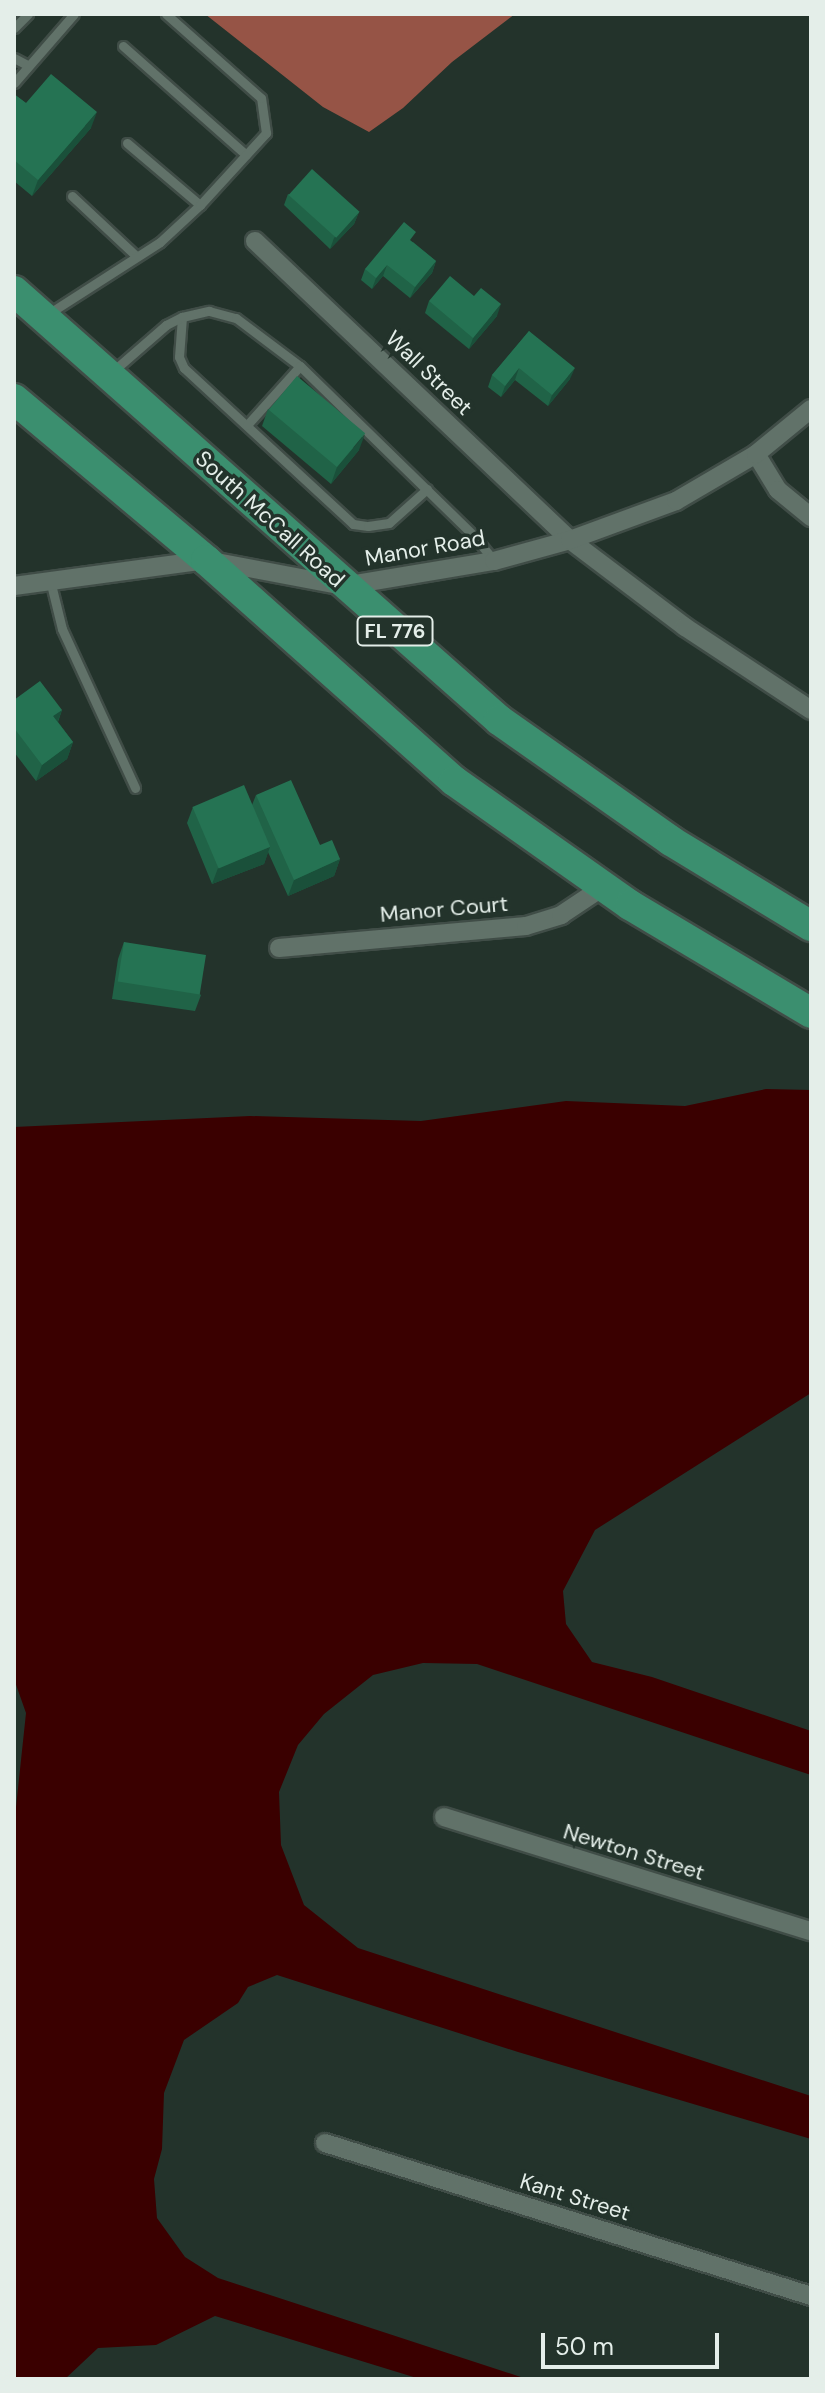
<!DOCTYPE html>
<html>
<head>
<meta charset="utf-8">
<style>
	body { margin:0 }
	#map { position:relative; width:825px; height:2393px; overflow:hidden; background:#23332b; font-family:"DM Sans",sans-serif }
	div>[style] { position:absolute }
	.forest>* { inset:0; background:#965446 }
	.water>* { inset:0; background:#3a0000 }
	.roads { filter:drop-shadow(2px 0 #404d47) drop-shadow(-2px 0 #404d47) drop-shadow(0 2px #404d47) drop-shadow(0 -2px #404d47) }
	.service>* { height:9px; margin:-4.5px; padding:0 4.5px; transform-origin:4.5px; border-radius:4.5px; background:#617269 }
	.minor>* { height:18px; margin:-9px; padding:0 9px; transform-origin:9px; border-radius:9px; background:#617269 }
	.primary>* { height:30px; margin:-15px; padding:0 15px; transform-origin:15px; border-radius:15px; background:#3b8f6f }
	.wall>* { inset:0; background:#206347 }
	.shaded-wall>* { inset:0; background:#1a503a }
	.building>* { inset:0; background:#257353; transform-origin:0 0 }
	span { translate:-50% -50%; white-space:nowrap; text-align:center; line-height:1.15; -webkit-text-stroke:7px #23332b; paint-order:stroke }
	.shield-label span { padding:2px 6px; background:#23332b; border:2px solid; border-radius:6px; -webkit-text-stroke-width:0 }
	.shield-label { font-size:20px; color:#e4eee9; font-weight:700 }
	.street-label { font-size:22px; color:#e4eee9 }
	.frame { position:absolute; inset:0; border:16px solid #e4eee9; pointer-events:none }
	.scale { position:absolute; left:541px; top:2333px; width:178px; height:36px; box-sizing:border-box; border:4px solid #e4eee9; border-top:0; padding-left:10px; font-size:24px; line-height:28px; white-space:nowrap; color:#e4eee9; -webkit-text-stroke:6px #23332b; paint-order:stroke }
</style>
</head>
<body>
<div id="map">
	<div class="forest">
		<div style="clip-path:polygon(205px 14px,515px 14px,452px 62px,403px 108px,369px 132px,323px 107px)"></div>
	</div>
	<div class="water">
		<div style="clip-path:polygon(766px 1089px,811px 1090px,811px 1393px,595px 1530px,563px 1591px,566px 1624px,592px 1662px,652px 1677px,811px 1731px,811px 1775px,477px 1664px,423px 1663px,373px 1675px,324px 1714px,298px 1745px,279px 1792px,281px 1845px,304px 1905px,358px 1948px,811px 2096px,811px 2139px,518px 2052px,277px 1975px,248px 1987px,238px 2003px,184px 2040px,164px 2093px,162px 2149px,154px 2179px,157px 2218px,185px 2257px,218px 2278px,527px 2379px,420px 2379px,215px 2316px,156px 2345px,98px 2348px,65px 2379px,14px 2379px,14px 1826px,26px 1713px,14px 1679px,14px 1127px,250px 1116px,421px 1121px,566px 1101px,685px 1106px)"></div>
	</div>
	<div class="roads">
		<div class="service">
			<div style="left:14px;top:28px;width:20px;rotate:-45deg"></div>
			<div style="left:123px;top:46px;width:164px;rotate:41.5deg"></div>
			<div style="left:14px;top:58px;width:15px;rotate:28deg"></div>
			<div style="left:14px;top:83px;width:91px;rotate:-49deg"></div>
			<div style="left:127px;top:143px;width:96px;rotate:40.3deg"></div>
			<div style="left:72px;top:196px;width:86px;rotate:43.1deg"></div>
			<div style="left:48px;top:314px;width:133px;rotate:-32.7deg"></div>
			<div style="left:160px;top:242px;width:54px;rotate:-42.8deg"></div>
			<div style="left:200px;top:205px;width:98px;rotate:-47.5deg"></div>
			<div style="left:266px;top:133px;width:35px;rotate:-98deg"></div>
			<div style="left:261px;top:98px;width:127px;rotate:-138.5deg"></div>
			<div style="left:182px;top:317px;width:40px;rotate:94.3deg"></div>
			<div style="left:179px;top:357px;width:12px;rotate:66deg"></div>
			<div style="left:184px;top:368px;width:230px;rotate:42.7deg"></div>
			<div style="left:353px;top:524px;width:15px;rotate:8deg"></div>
			<div style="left:368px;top:526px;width:21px;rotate:-8deg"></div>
			<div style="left:389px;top:523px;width:51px;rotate:-41.8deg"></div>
			<div style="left:112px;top:372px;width:72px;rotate:-41deg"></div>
			<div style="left:166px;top:325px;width:18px;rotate:-27deg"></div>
			<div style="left:182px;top:317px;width:28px;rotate:-13deg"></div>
			<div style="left:209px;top:311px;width:28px;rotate:15deg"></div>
			<div style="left:236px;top:318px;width:80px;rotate:36.9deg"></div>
			<div style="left:300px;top:366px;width:243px;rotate:44.3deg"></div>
			<div style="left:474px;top:536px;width:32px;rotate:51deg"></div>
			<div style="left:247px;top:425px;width:79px;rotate:-48.1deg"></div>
			<div style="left:50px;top:580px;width:50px;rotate:76.2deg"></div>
			<div style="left:62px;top:629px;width:175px;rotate:65.3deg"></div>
		</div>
		<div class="minor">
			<div style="left:255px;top:241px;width:434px;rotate:43.5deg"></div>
			<div style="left:570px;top:540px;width:144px;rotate:37.1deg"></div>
			<div style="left:685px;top:627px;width:151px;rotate:33.4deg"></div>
			<div style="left:756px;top:454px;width:42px;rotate:58.6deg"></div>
			<div style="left:778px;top:490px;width:43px;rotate:39.3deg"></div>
			<div style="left:14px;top:586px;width:194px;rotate:-7.7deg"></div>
			<div style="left:206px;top:560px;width:140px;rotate:10.7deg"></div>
			<div style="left:344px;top:586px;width:152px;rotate:-9.5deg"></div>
			<div style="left:494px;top:561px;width:79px;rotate:-15.4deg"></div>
			<div style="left:570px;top:540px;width:113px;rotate:-20.2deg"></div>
			<div style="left:676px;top:501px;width:93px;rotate:-30.4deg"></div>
			<div style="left:756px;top:454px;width:71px;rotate:-39.3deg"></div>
			<div style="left:279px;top:948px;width:248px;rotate:-5.1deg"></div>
			<div style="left:526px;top:926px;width:37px;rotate:-17deg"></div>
			<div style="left:561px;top:915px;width:50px;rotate:-33.7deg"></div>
			<div style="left:444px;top:1817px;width:384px;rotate:17.3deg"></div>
			<div style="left:325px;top:2143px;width:510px;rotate:17.47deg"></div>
		</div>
		<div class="primary">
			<div style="left:14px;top:291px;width:648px;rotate:41.49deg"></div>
			<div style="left:499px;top:720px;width:210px;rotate:35.1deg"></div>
			<div style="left:671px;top:841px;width:164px;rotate:31.3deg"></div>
			<div style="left:14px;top:399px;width:251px;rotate:40deg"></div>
			<div style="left:206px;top:560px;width:332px;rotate:41.7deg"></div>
			<div style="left:454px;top:781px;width:215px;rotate:35.2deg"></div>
			<div style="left:630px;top:905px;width:211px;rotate:30.8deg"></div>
		</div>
	</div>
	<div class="wall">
		<div style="clip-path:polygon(14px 94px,26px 103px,91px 128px,32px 196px,14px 181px)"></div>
		<div style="clip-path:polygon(288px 194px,359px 212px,354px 224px,330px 249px,284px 205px)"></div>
		<div style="clip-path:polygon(413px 242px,436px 261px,432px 273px,410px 298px,383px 276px,372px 289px,361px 280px,365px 269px)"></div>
		<div style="clip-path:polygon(429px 301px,497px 316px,469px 349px,425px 313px)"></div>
		<div style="clip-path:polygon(529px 331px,570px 379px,548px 406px,515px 380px,501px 397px,488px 387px,492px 375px)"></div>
		<div style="clip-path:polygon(268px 409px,359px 450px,331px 484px,262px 426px)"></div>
		<div style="clip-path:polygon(14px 700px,62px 710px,58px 722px,73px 742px,67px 759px,36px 781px,14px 752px)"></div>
		<div style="clip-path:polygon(256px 795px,320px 845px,340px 859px,334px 876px,288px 896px,268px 852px,264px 864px,212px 884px,187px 823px,193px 807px,252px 805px)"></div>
		<div style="clip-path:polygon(124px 942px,201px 995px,195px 1011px,112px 999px,118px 959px)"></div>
	</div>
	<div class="shaded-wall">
		<div style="clip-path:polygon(97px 112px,91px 128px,32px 196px,38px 180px)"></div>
		<div style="clip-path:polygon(359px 212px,354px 224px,330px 249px,334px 238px)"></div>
		<div style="clip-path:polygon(436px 261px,432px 273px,410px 298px,415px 287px)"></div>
		<div style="clip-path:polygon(387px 265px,383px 276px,372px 289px,376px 278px)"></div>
		<div style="clip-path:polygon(501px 304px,497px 316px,469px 349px,473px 338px)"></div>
		<div style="clip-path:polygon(519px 368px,515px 380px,501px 397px,505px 386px)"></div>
		<div style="clip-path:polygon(575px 368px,570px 379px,548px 406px,552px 395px)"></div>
		<div style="clip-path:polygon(365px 434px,359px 450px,331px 484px,337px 467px)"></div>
		<div style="clip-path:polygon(62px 710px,56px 726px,53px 716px)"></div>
		<div style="clip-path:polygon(73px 742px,67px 759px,36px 781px,42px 765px)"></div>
		<div style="clip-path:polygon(270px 847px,264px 864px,212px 884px,218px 868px)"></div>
		<div style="clip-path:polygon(340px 859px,334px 876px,288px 896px,294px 880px)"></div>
	</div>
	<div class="building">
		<div style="clip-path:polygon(51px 74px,97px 112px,38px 180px,14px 160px,14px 94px,26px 103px)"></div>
		<div style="left:312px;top:169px;width:64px;height:35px;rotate:42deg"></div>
		<div style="clip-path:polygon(404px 222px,416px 232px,410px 240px,436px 261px,415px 287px,387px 265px,376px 278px,365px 269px)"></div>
		<div style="clip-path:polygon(450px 276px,474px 296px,481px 288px,501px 304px,473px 338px,429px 301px)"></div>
		<div style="clip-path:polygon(529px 331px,575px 368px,552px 395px,519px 368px,505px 386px,492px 375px)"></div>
		<div style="left:297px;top:376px;width:89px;height:44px;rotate:40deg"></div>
		<div style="clip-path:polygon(40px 681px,62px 710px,53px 716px,73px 742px,42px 765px,14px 728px,14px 700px)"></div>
		<div style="clip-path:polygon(291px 780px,320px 845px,332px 840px,340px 859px,294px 880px,256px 795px)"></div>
		<div style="left:244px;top:785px;width:67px;height:56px;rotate:67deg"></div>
		<div style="left:124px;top:942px;width:83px;height:40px;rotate:9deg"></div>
	</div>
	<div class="shield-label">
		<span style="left:395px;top:631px">FL 776</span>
	</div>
	<div class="street-label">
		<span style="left:429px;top:373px;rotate:44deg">Wall Street</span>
		<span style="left:270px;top:519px;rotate:42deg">South McCall Road</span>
		<span style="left:425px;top:548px;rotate:-10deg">Manor Road</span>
		<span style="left:444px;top:909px;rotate:-5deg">Manor Court</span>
		<span style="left:634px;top:1852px;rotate:17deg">Newton Street</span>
		<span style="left:575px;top:2197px;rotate:17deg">Kant Street</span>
	</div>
	<div class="frame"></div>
	<div class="scale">50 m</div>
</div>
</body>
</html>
